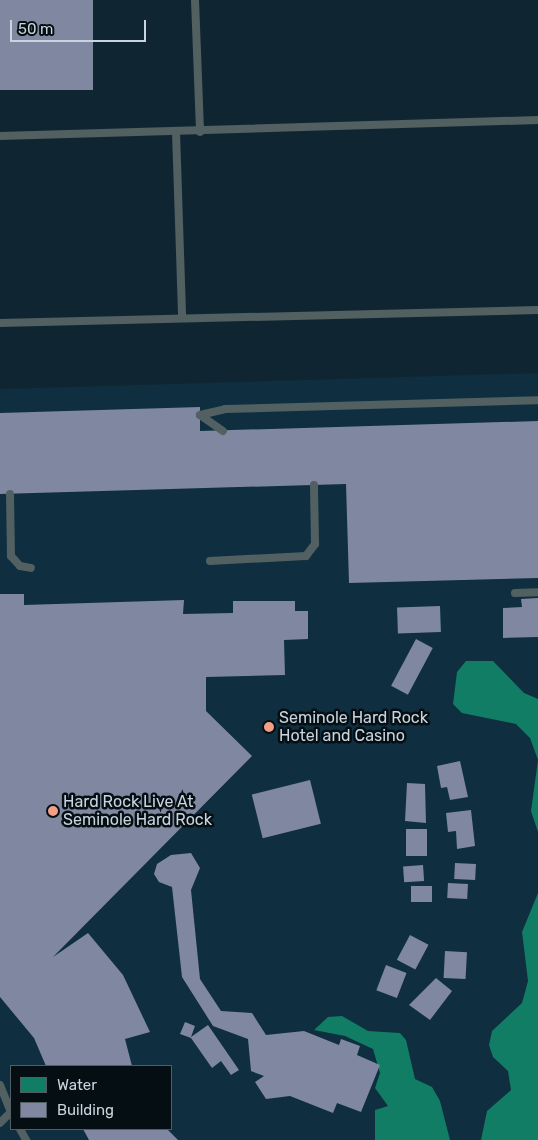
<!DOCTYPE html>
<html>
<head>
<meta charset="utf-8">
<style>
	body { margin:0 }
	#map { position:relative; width:538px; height:1140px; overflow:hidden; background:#0f2632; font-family:Rubik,sans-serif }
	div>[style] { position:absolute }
	.built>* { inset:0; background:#0f2e3f }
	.water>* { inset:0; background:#117d64 }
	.building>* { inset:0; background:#7f88a0; transform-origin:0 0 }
	.lane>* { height:8px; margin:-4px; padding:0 4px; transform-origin:4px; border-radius:4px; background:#526061 }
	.dots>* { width:14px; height:14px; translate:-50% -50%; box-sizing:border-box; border:2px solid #050e13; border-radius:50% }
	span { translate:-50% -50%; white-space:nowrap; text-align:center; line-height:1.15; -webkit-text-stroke:5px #050e13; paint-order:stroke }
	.poi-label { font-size:16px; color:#c8d5de }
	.left { translate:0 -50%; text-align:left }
	.legend { position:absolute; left:10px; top:1065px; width:162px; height:65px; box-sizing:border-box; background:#050e13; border:1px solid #535e64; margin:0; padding:6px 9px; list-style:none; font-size:15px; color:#c8d5de }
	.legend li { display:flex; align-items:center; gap:10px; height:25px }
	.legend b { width:25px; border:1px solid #535e64 }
	.scale { position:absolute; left:10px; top:20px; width:136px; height:22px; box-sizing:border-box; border:2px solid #c8d5de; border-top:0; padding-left:6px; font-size:15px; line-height:18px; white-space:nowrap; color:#c8d5de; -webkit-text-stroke:4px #050e13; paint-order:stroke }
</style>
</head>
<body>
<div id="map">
	<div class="built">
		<div style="clip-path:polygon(evenodd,538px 373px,538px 1140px,0 1140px,0 389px,538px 373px,11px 1066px,171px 1066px,171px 1129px,11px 1129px,11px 1066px)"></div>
	</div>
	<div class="water">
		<div style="clip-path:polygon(466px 661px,493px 661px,524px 693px,538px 699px,538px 760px,530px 738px,516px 724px,462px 713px,453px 704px,457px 672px)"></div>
		<div style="clip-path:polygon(538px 760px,538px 832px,531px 811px)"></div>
		<div style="clip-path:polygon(538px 893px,538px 1140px,481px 1140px,487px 1111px,511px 1090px,508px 1071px,493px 1057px,489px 1045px,492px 1031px,522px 1003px,528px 981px,522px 932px)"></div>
		<div style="clip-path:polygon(342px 1016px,368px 1031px,400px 1033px,406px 1040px,415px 1079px,432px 1087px,440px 1101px,450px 1140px,375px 1140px,375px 1110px,388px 1106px,375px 1088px,380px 1073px,373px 1049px,345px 1036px,314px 1030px,328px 1017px)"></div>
	</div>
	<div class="building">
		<div style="left:0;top:0;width:93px;height:90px"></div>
		<div style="clip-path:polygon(200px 407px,200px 431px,538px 421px,538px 578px,349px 583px,346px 484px,0 494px,0 413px)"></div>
		<div style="clip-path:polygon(0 594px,24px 594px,24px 605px,184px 600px,183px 614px,233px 613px,233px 601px,295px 601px,295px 611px,308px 611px,308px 639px,284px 640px,285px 675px,206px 677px,206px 711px,252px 756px,53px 957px,88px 933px,123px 975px,150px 1032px,125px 1039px,132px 1066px,46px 1066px,34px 1038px,0 997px)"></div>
		<div style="clip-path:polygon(538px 598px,538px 637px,503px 638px,503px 608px,522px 607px,521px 599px)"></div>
		<div style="left:440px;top:606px;width:26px;height:43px;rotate:88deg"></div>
		<div style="left:416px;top:639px;width:19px;height:53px;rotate:28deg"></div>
		<div style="clip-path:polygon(460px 761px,468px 797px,450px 800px,447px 787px,441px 788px,437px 766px)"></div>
		<div style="left:310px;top:780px;width:45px;height:60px;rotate:76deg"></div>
		<div style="clip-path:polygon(407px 783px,425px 784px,426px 823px,405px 821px)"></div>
		<div style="clip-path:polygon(471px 810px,475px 846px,457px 849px,456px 831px,448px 832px,446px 813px)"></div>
		<div style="left:406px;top:829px;width:21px;height:27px"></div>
		<div style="clip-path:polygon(191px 853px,200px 868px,191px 890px,200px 979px,221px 1011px,252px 1013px,266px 1035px,304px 1031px,339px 1045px,341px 1039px,360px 1046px,357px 1055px,380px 1065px,361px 1112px,337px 1103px,333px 1113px,290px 1096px,266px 1099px,255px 1082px,264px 1076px,251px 1071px,248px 1039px,213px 1026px,182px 977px,172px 887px,159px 882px,154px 874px,157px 864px,171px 855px)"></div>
		<div style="left:455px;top:863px;width:21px;height:16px;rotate:3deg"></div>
		<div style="left:423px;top:865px;width:16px;height:20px;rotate:86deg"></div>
		<div style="left:448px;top:883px;width:20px;height:15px;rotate:3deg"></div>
		<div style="left:432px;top:886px;width:16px;height:21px;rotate:90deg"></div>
		<div style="left:410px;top:935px;width:21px;height:28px;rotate:28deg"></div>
		<div style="left:445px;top:951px;width:22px;height:27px;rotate:3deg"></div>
		<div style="left:386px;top:965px;width:22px;height:27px;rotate:21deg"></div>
		<div style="clip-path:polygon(436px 978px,452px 991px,430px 1020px,409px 1005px)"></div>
		<div style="clip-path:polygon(185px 1022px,195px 1026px,191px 1037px,208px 1025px,239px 1070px,231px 1075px,221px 1061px,212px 1068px,191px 1038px,180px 1034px)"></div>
		<div style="clip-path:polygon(83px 1129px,167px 1129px,178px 1140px,89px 1140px)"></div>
	</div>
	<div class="lane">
		<div style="left:195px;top:0;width:132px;rotate:87.8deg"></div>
		<div style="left:176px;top:132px;width:185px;rotate:88.1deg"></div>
		<div style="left:0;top:136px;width:538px;rotate:-1.7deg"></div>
		<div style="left:0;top:323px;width:538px;rotate:-1.38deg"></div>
		<div style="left:200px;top:415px;width:26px;rotate:-13deg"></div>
		<div style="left:225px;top:409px;width:313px;rotate:-1.6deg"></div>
		<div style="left:200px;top:415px;width:28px;rotate:35deg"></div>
		<div style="left:10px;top:494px;width:62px;rotate:89.1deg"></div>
		<div style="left:11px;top:556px;width:13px;rotate:48deg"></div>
		<div style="left:20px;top:566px;width:11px;rotate:10deg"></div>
		<div style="left:210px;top:561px;width:96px;rotate:-3deg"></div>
		<div style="left:306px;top:556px;width:15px;rotate:-53deg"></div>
		<div style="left:315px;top:544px;width:59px;rotate:-91deg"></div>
		<div style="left:515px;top:593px;width:23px;rotate:-2deg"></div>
		<div style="left:0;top:1085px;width:29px;rotate:68deg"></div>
		<div style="left:0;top:1123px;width:16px;rotate:-45deg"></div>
		<div style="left:20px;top:1129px;width:13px;rotate:61deg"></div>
	</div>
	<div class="dots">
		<div style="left:269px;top:727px;background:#f39f86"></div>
		<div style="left:53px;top:811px;background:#f39f86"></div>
	</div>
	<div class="poi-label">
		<span class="left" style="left:279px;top:727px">Seminole Hard Rock<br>Hotel and Casino</span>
		<span class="left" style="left:63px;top:811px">Hard Rock Live At<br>Seminole Hard Rock</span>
	</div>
	<ul class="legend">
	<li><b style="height:14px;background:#117d64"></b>Water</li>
	<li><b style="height:14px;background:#7f88a0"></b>Building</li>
	</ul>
	<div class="scale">50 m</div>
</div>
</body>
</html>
